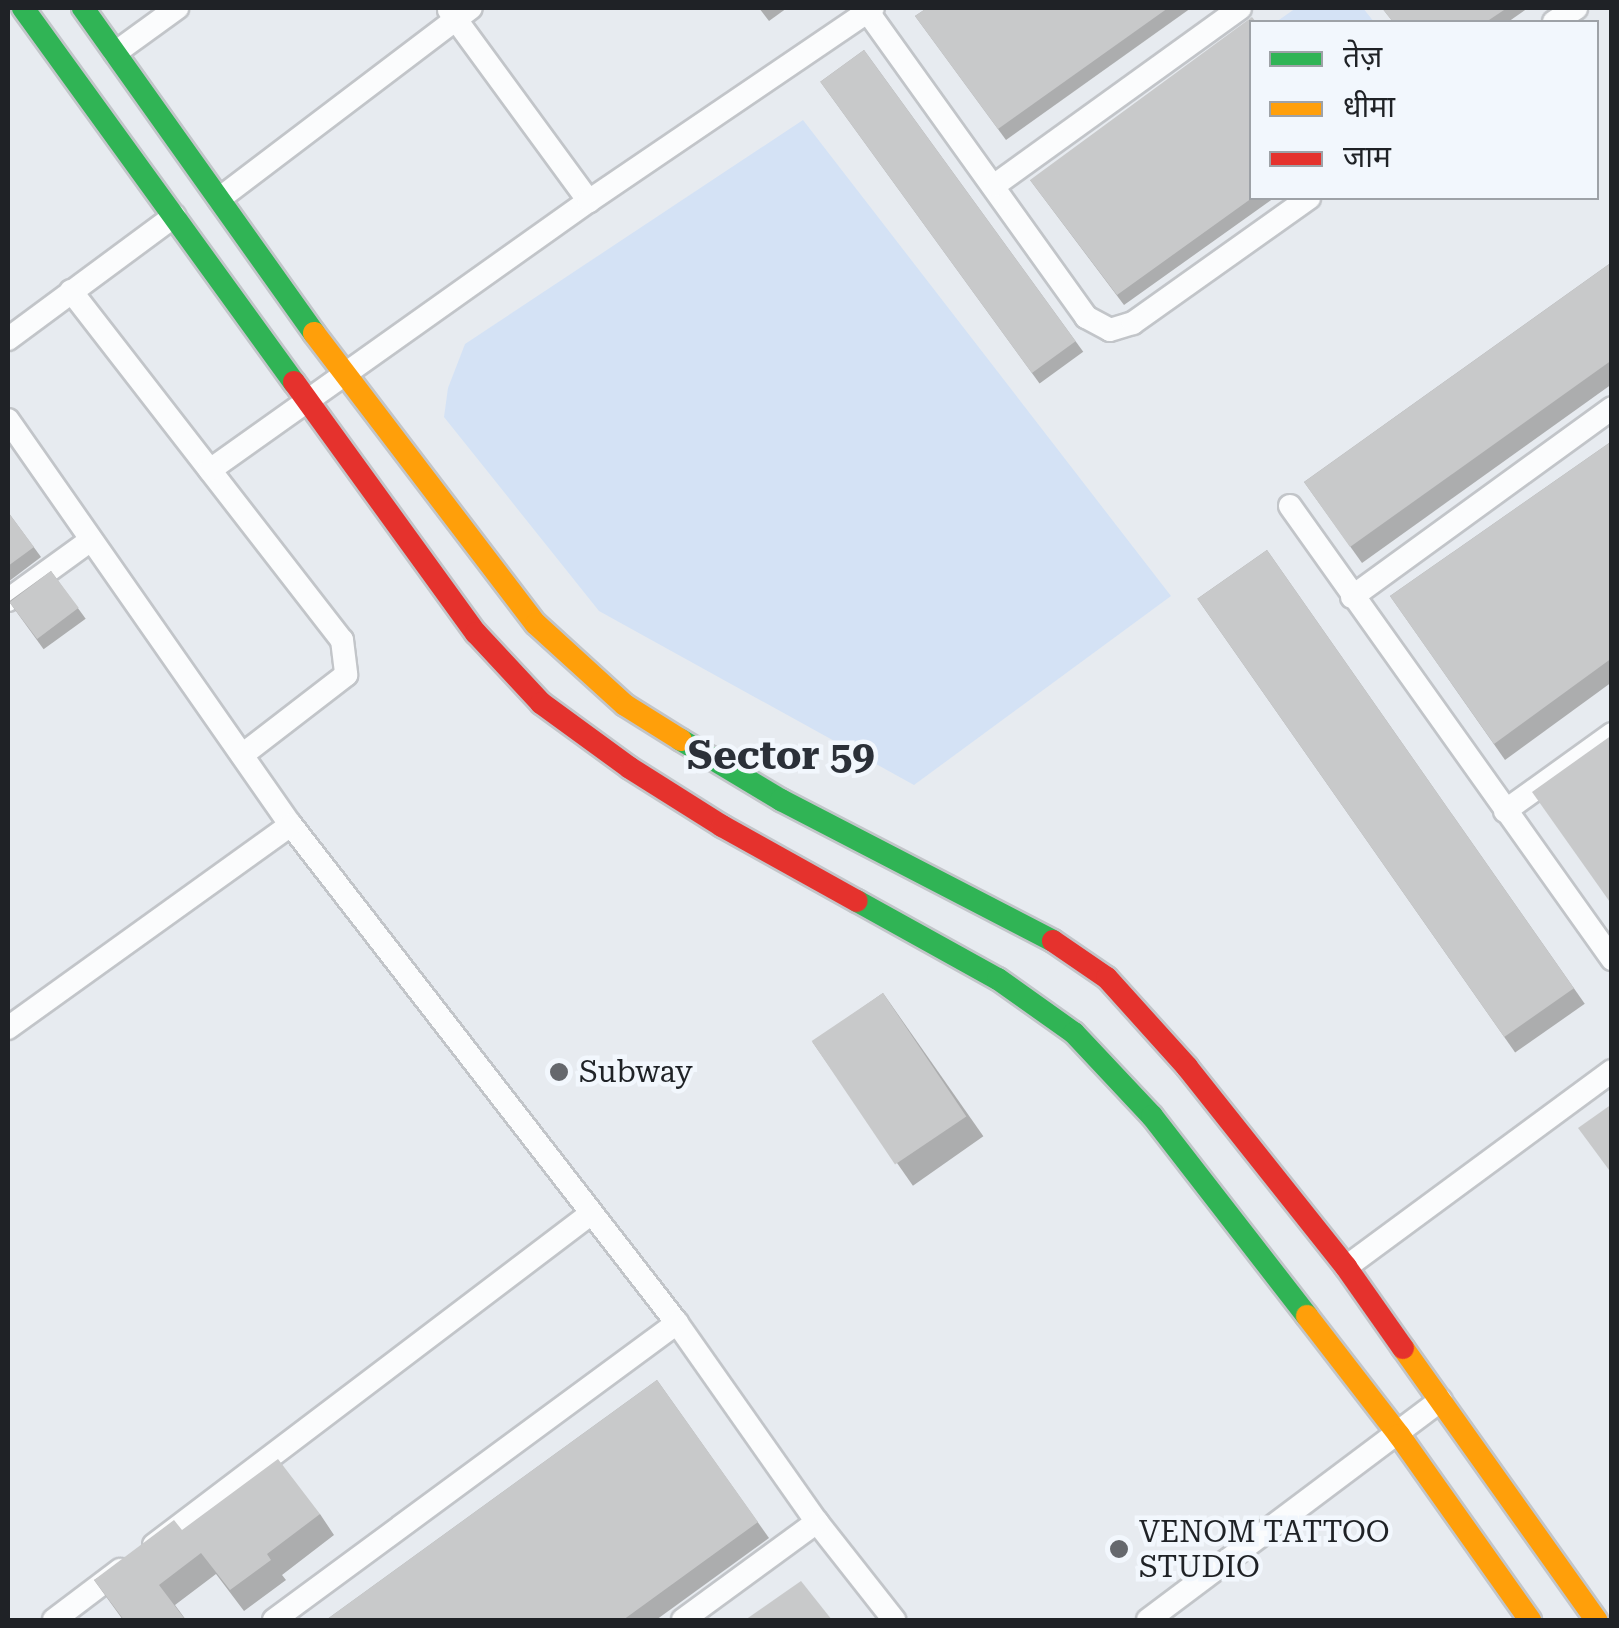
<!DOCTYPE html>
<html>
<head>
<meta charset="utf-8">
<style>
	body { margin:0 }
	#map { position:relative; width:1619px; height:1628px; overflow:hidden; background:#e7ebf0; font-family:"Roboto Serif","Noto Sans Devanagari",serif }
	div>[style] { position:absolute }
	.green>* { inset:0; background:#d4e2f5 }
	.roads { filter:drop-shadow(2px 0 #c2c5c9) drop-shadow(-2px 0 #c2c5c9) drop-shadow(0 2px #c2c5c9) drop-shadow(0 -2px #c2c5c9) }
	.street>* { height:22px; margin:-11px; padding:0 11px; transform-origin:11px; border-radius:11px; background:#fbfcfd }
	.fast>* { height:22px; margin:-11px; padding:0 11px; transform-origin:11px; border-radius:11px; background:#30b455 }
	.slow>* { height:22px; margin:-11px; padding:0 11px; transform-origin:11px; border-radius:11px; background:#ff9f0a }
	.jam>* { height:22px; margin:-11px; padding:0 11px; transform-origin:11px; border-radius:11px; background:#e5322d }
	.wall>* { inset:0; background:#acadae; transform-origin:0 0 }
	.building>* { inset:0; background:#c8c9ca; transform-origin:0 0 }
	.dots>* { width:28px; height:28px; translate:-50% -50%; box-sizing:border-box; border:5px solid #f2f7fd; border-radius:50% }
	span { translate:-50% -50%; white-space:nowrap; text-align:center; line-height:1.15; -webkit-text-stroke:9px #f2f7fd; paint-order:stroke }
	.poi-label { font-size:30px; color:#1f2226 }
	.left { translate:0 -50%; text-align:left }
	.district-label { font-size:40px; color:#2b3038; font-weight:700 }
	.frame { position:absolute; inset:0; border:10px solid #1f2226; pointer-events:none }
	.legend { position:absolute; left:1249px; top:20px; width:350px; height:180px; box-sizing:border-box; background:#f2f7fd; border:2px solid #9ea2a7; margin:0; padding:12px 18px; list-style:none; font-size:30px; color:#1f2226 }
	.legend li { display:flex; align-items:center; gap:20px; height:50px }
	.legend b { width:50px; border:2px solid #9ea2a7 }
</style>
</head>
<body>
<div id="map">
	<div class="green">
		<div style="clip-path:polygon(1296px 8px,1363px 8px,1374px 22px,1276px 22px)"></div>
		<div style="clip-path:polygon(803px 120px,1171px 596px,914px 785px,599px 611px,444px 417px,448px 388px,465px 344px)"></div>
	</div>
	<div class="roads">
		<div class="street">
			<div style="left:865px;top:8px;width:380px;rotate:54.4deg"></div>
			<div style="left:1086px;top:317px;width:27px;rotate:28deg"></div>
			<div style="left:1110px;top:330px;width:24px;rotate:-17deg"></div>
			<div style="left:1133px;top:323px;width:216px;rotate:-35.4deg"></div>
			<div style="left:449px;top:10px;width:237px;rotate:53.8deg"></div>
			<div style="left:1554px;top:22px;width:26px;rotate:-32deg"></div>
			<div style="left:115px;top:53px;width:77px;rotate:-36deg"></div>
			<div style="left:995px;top:185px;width:302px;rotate:-35.8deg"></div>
			<div style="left:219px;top:199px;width:316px;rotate:-37.2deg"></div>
			<div style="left:71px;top:291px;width:442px;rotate:52.2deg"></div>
			<div style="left:342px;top:640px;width:35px;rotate:83deg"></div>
			<div style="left:346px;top:675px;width:131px;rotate:142.4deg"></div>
			<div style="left:8px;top:339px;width:207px;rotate:-36.5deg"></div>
			<div style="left:8px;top:420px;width:494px;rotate:55.1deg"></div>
			<div style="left:291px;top:825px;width:630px;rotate:52.22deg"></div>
			<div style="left:677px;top:1323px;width:243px;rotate:54.9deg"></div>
			<div style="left:817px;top:1522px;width:125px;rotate:51.8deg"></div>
			<div style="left:210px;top:470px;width:465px;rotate:-35.4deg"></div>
			<div style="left:589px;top:201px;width:343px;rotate:-34.2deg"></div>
			<div style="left:1290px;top:506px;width:556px;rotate:54.59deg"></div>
			<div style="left:1352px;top:597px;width:321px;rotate:-36deg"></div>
			<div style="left:8px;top:600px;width:102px;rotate:-35.9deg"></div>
			<div style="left:1505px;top:811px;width:132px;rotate:-35.7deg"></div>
			<div style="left:8px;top:1028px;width:348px;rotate:-35.7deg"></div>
			<div style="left:1346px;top:1267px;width:330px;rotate:-36.4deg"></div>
			<div style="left:154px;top:1545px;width:546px;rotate:-37.18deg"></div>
			<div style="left:54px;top:1620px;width:83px;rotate:-37.1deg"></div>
			<div style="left:274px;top:1620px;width:501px;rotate:-36.39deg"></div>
			<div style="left:683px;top:1620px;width:166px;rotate:-36.2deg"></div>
			<div style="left:1148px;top:1620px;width:366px;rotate:-36.9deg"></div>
		</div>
		<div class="fast">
			<div style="left:23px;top:8px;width:462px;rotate:54.1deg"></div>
			<div style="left:83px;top:8px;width:399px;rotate:54.6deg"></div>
			<div style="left:681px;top:740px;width:117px;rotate:31deg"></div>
			<div style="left:781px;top:800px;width:306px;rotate:27.4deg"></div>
			<div style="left:857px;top:901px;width:161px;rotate:29deg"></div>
			<div style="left:998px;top:979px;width:93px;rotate:35.4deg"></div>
			<div style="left:1074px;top:1033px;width:114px;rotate:46.8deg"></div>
			<div style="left:1152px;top:1116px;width:253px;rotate:52.2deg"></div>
		</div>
		<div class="slow">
			<div style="left:314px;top:333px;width:366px;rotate:52.7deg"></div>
			<div style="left:536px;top:624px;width:120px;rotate:42.3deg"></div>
			<div style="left:625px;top:705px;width:66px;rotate:32deg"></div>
			<div style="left:1307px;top:1316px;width:150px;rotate:52.3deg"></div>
			<div style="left:1399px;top:1435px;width:227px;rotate:54.7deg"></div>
			<div style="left:1403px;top:1348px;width:334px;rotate:54.6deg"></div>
		</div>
		<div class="jam">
			<div style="left:294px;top:382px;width:310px;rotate:54.1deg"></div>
			<div style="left:476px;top:633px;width:96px;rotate:47.1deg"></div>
			<div style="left:541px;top:703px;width:110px;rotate:36.1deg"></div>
			<div style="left:630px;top:768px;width:109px;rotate:32.2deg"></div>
			<div style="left:722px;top:826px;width:154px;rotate:29.1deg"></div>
			<div style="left:1053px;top:941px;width:65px;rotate:34.4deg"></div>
			<div style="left:1107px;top:978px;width:120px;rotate:48deg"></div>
			<div style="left:1187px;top:1067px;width:256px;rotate:51.5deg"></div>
			<div style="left:1346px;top:1267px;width:99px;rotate:54.9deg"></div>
		</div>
	</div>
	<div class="wall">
		<div style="clip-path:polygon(759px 8px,787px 8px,769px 21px)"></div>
		<div style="clip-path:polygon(927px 8px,1191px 8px,1006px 140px,915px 16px)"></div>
		<div style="clip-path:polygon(1382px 8px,1528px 8px,1508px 22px,1393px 22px)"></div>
		<div style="left:864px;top:50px;width:373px;height:54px;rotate:54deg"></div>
		<div style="clip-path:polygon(1030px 180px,1252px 198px,1274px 198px,1124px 305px)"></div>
		<div style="clip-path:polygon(1612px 262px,1612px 384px,1362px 563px,1304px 482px)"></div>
		<div style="clip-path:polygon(1612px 441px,1612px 682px,1505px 760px,1390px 596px)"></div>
		<div style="clip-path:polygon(8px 512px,41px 557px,8px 582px)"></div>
		<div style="left:1267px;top:550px;width:554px;height:85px;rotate:55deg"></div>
		<div style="left:51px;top:571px;width:59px;height:52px;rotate:54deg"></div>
		<div style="left:883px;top:993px;width:175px;height:86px;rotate:55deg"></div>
		<div style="clip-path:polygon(657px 1380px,769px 1538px,656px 1620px,326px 1620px)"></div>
		<div style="clip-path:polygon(320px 1514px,334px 1535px,282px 1575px,286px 1580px,244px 1611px,216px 1574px,175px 1605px,186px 1620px,123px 1620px,94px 1580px,182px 1530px)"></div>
	</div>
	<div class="building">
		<div style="clip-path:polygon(927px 8px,1168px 8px,998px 129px,915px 16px)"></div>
		<div style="clip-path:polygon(1382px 8px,1507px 8px,1486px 22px,1393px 22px)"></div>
		<div style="clip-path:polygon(1252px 17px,1256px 22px,1252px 22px,1252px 198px,1117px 295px,1030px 180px)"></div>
		<div style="left:864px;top:50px;width:360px;height:54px;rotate:54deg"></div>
		<div style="clip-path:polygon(1612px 262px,1612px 360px,1350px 547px,1304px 482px)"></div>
		<div style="clip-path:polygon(1612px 441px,1612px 658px,1494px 744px,1390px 596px)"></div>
		<div style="clip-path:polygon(8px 512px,34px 547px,8px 566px)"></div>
		<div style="left:1267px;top:550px;width:535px;height:85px;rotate:55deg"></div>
		<div style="left:51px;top:571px;width:46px;height:52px;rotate:53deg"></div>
		<div style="clip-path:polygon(1612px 735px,1612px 905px,1532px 792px)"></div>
		<div style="left:883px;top:993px;width:149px;height:86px;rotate:56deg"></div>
		<div style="clip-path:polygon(1612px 1104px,1612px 1174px,1578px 1128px)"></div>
		<div style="clip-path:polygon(657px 1380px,758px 1522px,623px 1620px,326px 1620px)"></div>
		<div style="clip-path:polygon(278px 1459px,320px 1514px,267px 1554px,271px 1560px,230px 1590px,201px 1553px,159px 1585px,184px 1618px,182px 1620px,124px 1620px,94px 1580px,174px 1520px,182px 1530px)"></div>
		<div style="clip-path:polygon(801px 1581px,832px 1620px,745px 1620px)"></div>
	</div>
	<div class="dots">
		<div style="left:559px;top:1072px;background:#65686d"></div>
		<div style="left:1119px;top:1549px;background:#65686d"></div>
	</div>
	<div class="poi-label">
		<span class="left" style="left:579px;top:1072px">Subway</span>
		<span class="left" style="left:1139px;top:1549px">VENOM TATTOO<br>STUDIO</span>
	</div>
	<div class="district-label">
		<span style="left:781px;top:756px">Sector 59</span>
	</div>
	<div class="frame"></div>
	<ul class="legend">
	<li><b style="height:12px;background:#30b455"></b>तेज़</li>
	<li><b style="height:12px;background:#ff9f0a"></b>धीमा</li>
	<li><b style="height:12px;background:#e5322d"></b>जाम</li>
	</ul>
</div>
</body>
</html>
